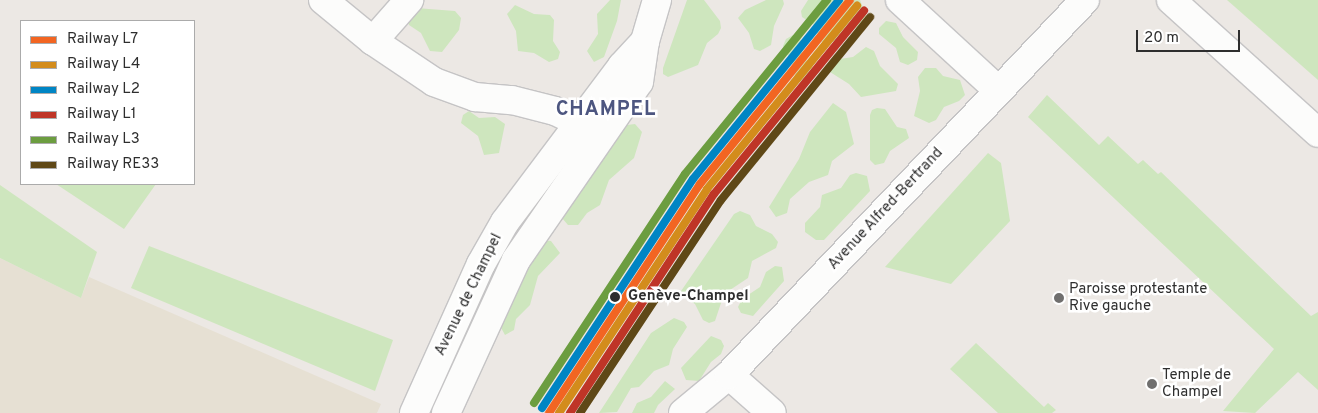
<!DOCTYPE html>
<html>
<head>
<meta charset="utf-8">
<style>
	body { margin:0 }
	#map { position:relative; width:1318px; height:413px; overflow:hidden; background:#ece8e4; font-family:Overpass,sans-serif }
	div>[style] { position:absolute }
	.education>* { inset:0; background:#e6e0d3 }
	.green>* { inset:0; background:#cee6be }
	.roads { filter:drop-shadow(1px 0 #c5c4c5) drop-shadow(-1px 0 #c5c4c5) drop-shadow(0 1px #c5c4c5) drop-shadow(0 -1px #c5c4c5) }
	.minor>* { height:28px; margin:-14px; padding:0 14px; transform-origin:14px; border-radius:14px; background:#fcfcfb }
	.rail-1>* { height:8px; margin:-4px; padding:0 4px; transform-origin:4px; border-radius:4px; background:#f26522 }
	.rail-2>* { height:8px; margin:-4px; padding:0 4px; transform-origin:4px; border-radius:4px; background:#d38c1c }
	.rail-3>* { height:8px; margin:-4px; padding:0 4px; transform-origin:4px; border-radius:4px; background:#0085c4 }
	.rail-4>* { height:8px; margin:-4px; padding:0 4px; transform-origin:4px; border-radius:4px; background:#bf3527 }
	.rail-5>* { height:8px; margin:-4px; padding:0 4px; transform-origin:4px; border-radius:4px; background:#6c9d40 }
	.rail-6>* { height:8px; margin:-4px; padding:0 4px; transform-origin:4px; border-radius:4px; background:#5f4817 }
	.dots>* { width:14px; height:14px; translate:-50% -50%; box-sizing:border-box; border:2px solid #fff; border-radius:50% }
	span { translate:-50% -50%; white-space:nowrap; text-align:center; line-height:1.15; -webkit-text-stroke:5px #fff; paint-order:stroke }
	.street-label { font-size:15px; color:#2e2e2e }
	.poi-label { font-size:15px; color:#2e2e2e }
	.left { translate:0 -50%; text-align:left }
	.stop-label { font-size:15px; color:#2e2e2e; font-weight:700 }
	.district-label { font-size:20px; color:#4d5680; font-weight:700; letter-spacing:1px }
	.legend { position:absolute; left:20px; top:20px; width:175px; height:165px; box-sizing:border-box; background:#fff; border:1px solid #ababab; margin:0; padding:6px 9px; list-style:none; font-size:15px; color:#2e2e2e }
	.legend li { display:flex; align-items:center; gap:10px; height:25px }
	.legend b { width:25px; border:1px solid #ababab }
	.scale { position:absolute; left:1136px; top:30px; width:104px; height:22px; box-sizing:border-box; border:2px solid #2e2e2e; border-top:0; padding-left:6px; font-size:15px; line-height:18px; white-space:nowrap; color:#2e2e2e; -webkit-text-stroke:4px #fff; paint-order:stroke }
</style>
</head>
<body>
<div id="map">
	<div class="education">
		<div style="clip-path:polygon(0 258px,81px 298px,89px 277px,381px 404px,377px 413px,0 413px)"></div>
	</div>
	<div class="green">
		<div style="clip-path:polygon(610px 0,621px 0,617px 21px,604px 57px,594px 62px,587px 51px,598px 34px,597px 14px)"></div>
		<div style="clip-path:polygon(687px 0,704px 0,720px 21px,721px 28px,718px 34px,707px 43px,698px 65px,668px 77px,663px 74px,663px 68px)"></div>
		<div style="clip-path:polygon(766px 0,783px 0,784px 4px,774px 26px,771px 45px,760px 51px,754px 49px,749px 33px,738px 18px,745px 10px)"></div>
		<div style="clip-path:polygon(808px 0,860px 0,868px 20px,862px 26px,845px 31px,834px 42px,821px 42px,814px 25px,802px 17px,801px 11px)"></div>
		<div style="clip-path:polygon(1227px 0,1318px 0,1318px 80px)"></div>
		<div style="clip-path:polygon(515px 5px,534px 14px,550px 15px,554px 20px,553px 41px,560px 52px,558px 59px,549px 62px,534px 53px,518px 51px,516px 31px,507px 14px)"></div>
		<div style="clip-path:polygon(416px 8px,455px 11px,461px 18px,459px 30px,442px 52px,430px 51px,421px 33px,409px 25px,408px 18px)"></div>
		<div style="clip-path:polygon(886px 21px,896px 23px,903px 37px,918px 52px,917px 60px,908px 65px,900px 62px,896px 48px,879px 34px,879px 28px)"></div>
		<div style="clip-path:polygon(793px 35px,803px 41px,802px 54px,814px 70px,815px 75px,808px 83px,798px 82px,795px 77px,793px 65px,783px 46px,786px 39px)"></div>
		<div style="clip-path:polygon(866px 47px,874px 51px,880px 66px,898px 84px,896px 91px,861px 97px,849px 84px,830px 72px,833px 60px,853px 57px)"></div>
		<div style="clip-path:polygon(925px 68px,936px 68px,943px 76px,960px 80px,965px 95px,959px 101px,944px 107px,936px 120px,929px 123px,914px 116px,920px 91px,918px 77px)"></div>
		<div style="clip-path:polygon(1047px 95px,1099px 145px,1108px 136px,1138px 164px,1143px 160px,1158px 174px,1161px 172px,1311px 316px,1318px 312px,1318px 390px,1298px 372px,1255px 413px,1223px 411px,1274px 349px,1028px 117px)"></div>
		<div style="clip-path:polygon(833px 103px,846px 112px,854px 144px,832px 161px,828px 175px,809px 182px,790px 199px,787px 213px,776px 217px,769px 207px,799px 159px,810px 132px)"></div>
		<div style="clip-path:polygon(877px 108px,885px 109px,897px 127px,906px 129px,909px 138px,890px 151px,884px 163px,875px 165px,870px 160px,870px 115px,872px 110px)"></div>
		<div style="clip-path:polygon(469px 111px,479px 118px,495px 117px,505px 124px,499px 153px,484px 155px,478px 136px,461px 123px,463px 115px)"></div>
		<div style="clip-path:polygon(635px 124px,642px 132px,634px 158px,609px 180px,600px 205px,587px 213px,578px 225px,568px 225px,562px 218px,564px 209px,627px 125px)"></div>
		<div style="clip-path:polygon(988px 153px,1001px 163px,1010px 221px,951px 284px,885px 267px)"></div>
		<div style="clip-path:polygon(856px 173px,867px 176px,870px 191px,824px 240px,816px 240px,805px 232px,805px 223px,820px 207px,822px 195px,841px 188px,850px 175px)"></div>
		<div style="clip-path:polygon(56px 184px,156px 184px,124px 229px)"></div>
		<div style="clip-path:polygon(0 185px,97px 252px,81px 298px,0 258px)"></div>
		<div style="clip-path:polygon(740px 211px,750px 215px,756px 226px,772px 234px,778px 242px,776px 248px,752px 261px,748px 278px,724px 294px,715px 321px,709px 323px,703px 320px,695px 304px,679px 294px,734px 214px)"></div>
		<div style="clip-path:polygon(543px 240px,551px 241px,560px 253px,538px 276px,530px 305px,516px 319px,514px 330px,505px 335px,499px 324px,512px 291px)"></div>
		<div style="clip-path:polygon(149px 246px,393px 340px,375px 391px,131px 288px)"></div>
		<div style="clip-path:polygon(775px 266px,782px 267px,784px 281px,753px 316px,741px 313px,738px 307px,742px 299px,760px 287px,766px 272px)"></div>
		<div style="clip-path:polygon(674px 318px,684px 322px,687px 327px,673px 349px,669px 365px,654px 371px,639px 387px,631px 388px,617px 412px,599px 413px,651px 333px)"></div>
		<div style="clip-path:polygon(711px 336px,721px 340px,724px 346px,721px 354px,711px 362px,699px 381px,686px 380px,681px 368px)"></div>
		<div style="clip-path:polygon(976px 343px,1044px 407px,1048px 403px,1056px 410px,1052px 413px,998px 413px,950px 369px)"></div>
		<div style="clip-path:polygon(665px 381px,675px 389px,658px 405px,654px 413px,632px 413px,637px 403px,651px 397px)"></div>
	</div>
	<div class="roads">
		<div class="minor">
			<div style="left:323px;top:0;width:65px;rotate:39.4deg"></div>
			<div style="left:373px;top:41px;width:73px;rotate:33.9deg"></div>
			<div style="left:434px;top:82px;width:44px;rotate:20.1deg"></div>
			<div style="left:475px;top:97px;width:37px;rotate:5deg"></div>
			<div style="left:512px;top:100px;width:44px;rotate:14.3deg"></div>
			<div style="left:555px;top:111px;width:28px;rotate:26deg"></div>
			<div style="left:580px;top:123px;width:18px;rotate:38deg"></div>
			<div style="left:900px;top:0;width:133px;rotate:42.6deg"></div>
			<div style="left:1171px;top:0;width:198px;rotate:42.1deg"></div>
			<div style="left:373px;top:41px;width:55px;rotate:-48.7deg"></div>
			<div style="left:729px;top:375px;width:57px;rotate:41.5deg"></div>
			<div style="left:414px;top:413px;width:163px;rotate:-65.8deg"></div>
			<div style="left:481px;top:264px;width:48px;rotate:-60.3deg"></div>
			<div style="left:505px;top:222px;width:195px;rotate:-53.1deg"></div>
			<div style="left:622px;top:66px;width:34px;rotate:-47deg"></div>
			<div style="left:446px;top:413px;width:168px;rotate:-65.4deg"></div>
			<div style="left:516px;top:260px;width:216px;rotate:-55.4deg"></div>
			<div style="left:639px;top:82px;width:41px;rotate:-81.7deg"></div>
			<div style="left:645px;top:41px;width:43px;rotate:-73.7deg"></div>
			<div style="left:683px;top:413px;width:60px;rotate:-39.6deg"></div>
			<div style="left:729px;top:375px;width:517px;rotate:-46.49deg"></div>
		</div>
	</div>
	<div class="rail-1">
		<div style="left:549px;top:413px;width:274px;rotate:-56.6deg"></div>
		<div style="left:700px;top:184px;width:237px;rotate:-50.8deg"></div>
	</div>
	<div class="rail-2">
		<div style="left:559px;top:413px;width:268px;rotate:-56.5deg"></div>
		<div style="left:707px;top:189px;width:237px;rotate:-50.7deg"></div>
	</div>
	<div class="rail-3">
		<div style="left:542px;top:408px;width:274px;rotate:-56.6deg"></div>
		<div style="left:693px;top:179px;width:231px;rotate:-50.8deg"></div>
	</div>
	<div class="rail-4">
		<div style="left:570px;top:413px;width:262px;rotate:-56.7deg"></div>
		<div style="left:714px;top:194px;width:237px;rotate:-50.7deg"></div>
	</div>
	<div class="rail-5">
		<div style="left:534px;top:403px;width:274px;rotate:-56.6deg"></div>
		<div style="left:685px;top:174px;width:225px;rotate:-50.8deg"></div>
	</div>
	<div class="rail-6">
		<div style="left:580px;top:413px;width:255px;rotate:-56.5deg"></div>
		<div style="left:721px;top:200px;width:236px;rotate:-50.8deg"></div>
	</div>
	<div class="dots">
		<div style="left:615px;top:297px;background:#2e2e2e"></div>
		<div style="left:1059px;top:298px;background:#706f6e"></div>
		<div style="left:1152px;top:384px;background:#706f6e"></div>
	</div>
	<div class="street-label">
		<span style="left:886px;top:209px;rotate:-47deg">Avenue Alfred-Bertrand</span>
		<span style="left:469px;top:295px;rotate:-64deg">Avenue de Champel</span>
	</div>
	<div class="poi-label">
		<span class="left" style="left:1069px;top:298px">Paroisse protestante<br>Rive gauche</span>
		<span class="left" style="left:1162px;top:384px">Temple de<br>Champel</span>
	</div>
	<div class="stop-label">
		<span class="left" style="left:628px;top:297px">Genève-Champel</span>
	</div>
	<div class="district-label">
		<span style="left:606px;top:110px">CHAMPEL</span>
	</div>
	<ul class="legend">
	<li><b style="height:6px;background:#f26522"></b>Railway L7</li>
	<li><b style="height:6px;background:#d38c1c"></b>Railway L4</li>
	<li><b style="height:6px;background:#0085c4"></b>Railway L2</li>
	<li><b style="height:6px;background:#bf3527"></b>Railway L1</li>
	<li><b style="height:6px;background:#6c9d40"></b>Railway L3</li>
	<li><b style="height:6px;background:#5f4817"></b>Railway RE33</li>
	</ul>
	<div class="scale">20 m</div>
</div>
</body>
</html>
